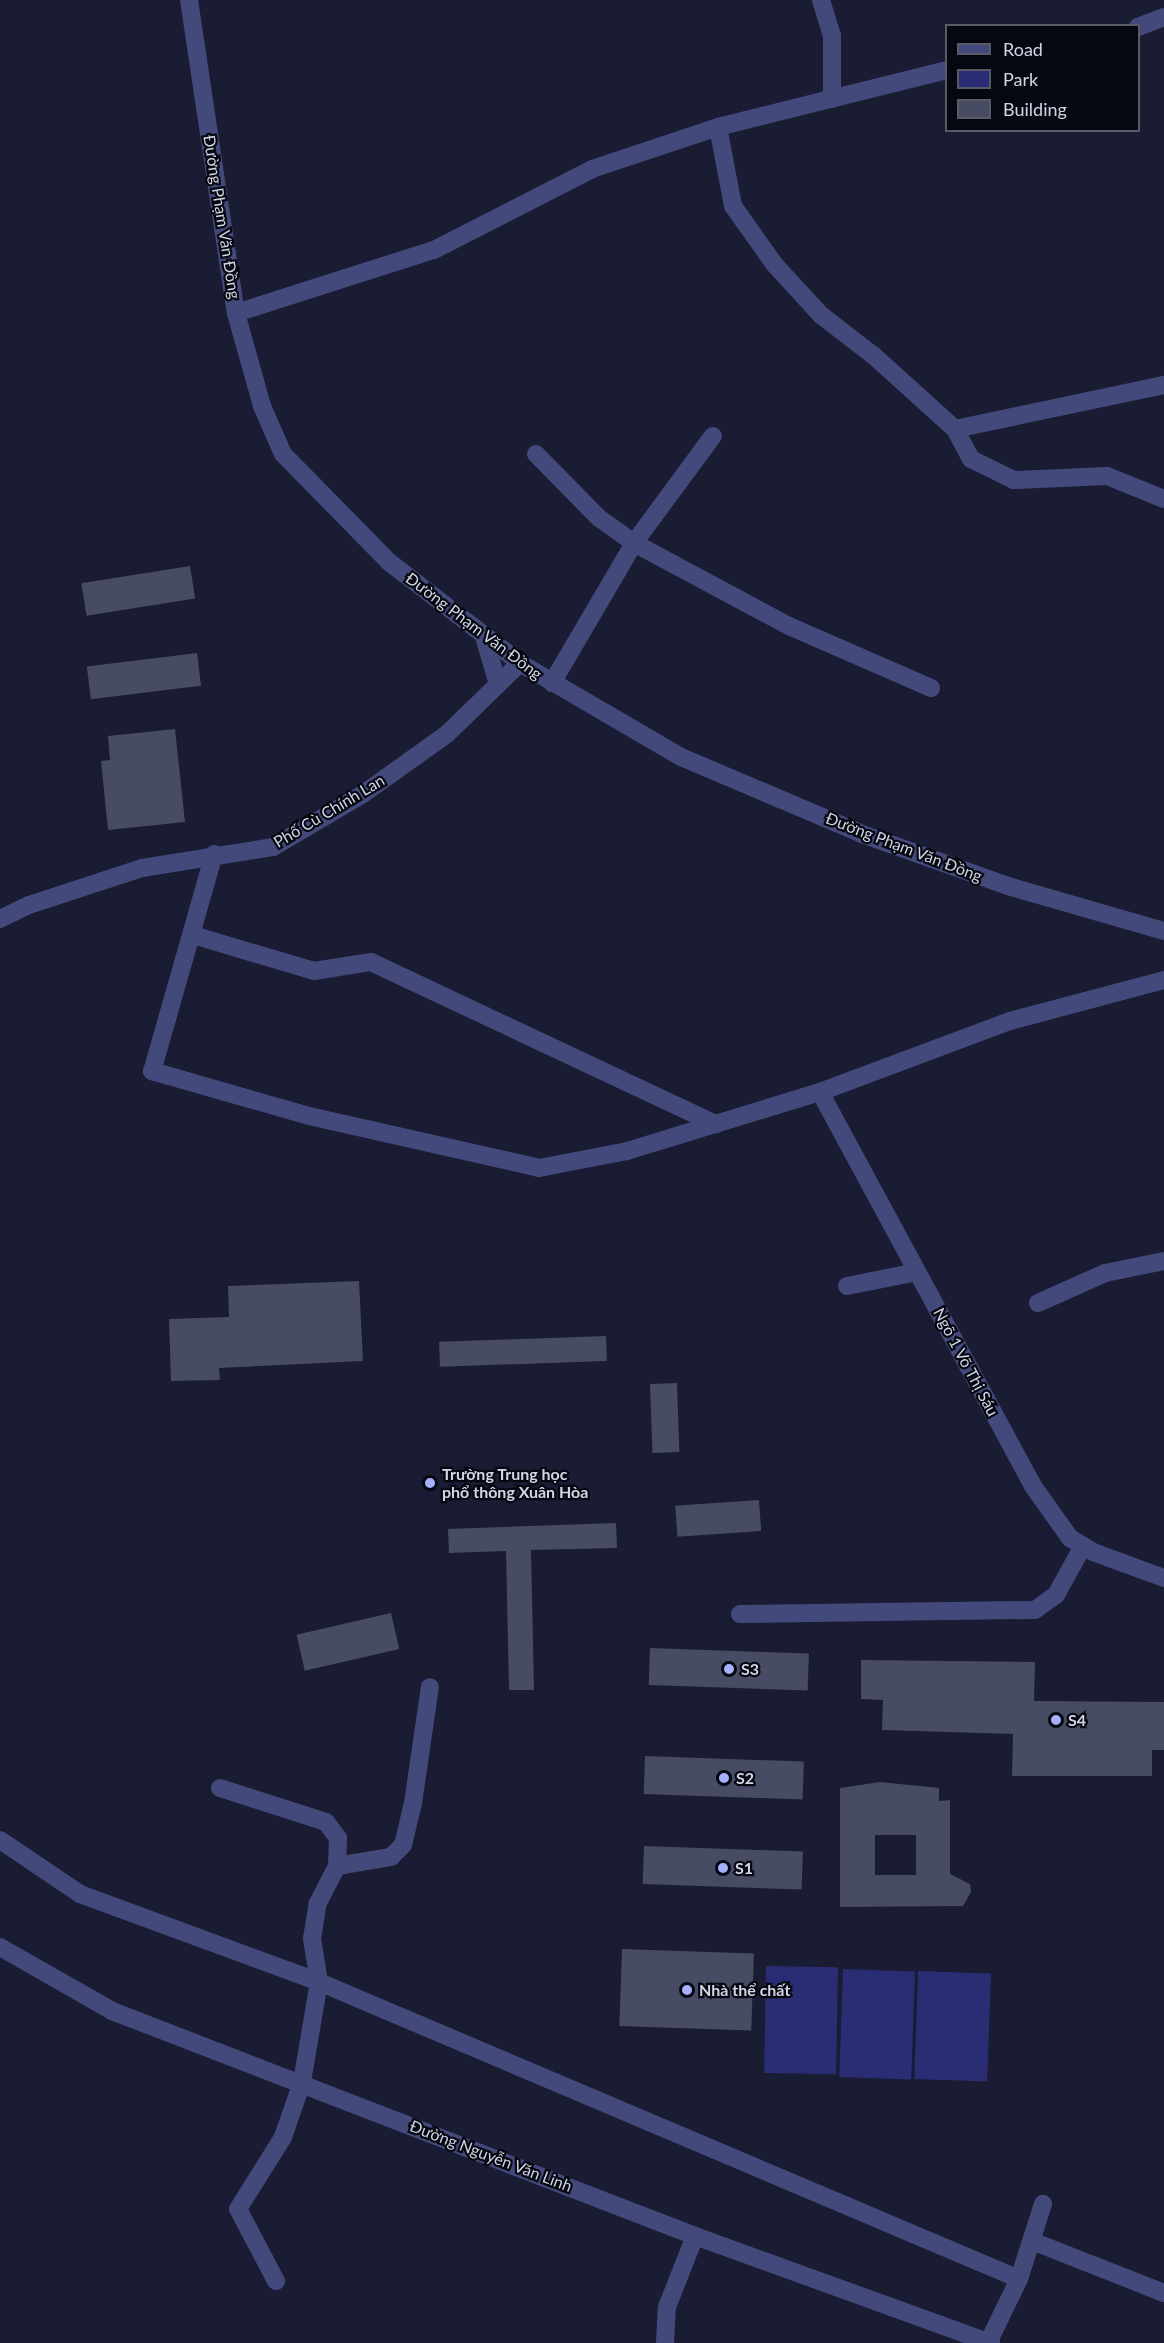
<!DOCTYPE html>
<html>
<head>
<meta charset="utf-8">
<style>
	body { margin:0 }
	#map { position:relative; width:1164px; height:2343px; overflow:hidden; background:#191c32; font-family:Lato,sans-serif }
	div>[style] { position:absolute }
	.green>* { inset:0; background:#2a2d73; transform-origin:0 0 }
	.building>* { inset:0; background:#474b64; transform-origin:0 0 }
	.minor>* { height:18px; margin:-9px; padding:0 9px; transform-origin:9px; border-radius:9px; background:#434a7b }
	.tertiary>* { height:18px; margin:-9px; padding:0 9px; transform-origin:9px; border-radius:9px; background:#434a7b }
	.dots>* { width:16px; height:16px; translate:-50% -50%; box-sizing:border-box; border:3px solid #060811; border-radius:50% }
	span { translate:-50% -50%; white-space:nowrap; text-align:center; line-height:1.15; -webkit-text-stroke:4.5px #060811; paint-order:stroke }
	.street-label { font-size:16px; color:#d2d5e4 }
	.poi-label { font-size:16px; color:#d2d5e4; font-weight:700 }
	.left { translate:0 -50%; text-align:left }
	.legend { position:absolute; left:945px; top:24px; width:195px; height:108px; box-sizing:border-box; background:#060811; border:2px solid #585a65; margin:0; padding:8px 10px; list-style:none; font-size:18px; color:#d2d5e4 }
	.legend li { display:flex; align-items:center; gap:12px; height:30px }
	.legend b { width:30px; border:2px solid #585a65 }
</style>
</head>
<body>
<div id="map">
	<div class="green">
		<div style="left:766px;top:1966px;width:72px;height:107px;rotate:1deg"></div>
		<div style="left:843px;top:1969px;width:72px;height:108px;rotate:2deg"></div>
		<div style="left:918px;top:1971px;width:73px;height:108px;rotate:2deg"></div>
	</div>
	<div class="building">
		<div style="left:190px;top:566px;width:33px;height:110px;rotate:81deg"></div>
		<div style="left:197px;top:653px;width:33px;height:111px;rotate:83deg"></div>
		<div style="clip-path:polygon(175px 729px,185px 822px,108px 830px,101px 761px,110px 760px,108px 736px)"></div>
		<div style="clip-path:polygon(359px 1281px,363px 1361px,219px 1368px,220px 1380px,171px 1381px,169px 1319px,229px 1317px,228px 1286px)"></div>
		<div style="left:606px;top:1336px;width:25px;height:167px;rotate:88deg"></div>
		<div style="left:677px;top:1383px;width:69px;height:27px;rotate:88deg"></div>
		<div style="left:759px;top:1500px;width:31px;height:84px;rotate:86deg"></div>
		<div style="clip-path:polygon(616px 1523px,617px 1548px,531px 1550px,534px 1690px,509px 1690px,506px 1551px,449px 1553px,448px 1529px)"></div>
		<div style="left:391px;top:1613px;width:37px;height:97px;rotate:77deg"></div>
		<div style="left:650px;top:1648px;width:159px;height:37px;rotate:2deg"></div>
		<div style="clip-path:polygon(861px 1660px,1035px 1662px,1034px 1701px,1164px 1702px,1164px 1750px,1152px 1750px,1152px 1776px,1012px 1776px,1013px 1734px,882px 1730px,883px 1700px,861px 1699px)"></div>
		<div style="left:645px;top:1756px;width:159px;height:38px;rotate:2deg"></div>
		<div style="clip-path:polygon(evenodd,880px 1782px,939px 1788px,939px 1801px,950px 1800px,950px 1874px,970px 1884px,971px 1892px,963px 1906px,840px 1907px,840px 1788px,880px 1782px,875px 1835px,916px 1835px,916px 1875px,875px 1875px,875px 1835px)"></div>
		<div style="left:644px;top:1846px;width:159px;height:38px;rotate:2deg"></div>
		<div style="left:622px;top:1949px;width:132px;height:77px;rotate:2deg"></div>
	</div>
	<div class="minor">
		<div style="left:821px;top:0;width:37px;rotate:73deg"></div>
		<div style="left:832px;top:35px;width:64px;rotate:90deg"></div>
		<div style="left:1138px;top:27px;width:28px;rotate:-21deg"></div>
		<div style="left:718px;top:127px;width:80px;rotate:79.2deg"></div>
		<div style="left:733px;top:206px;width:72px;rotate:54.6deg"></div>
		<div style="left:775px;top:265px;width:68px;rotate:47.4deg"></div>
		<div style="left:821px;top:315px;width:66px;rotate:37.6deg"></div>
		<div style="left:873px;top:355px;width:110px;rotate:42.1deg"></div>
		<div style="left:955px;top:429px;width:214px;rotate:-11.9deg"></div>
		<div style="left:236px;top:313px;width:208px;rotate:-17.7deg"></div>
		<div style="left:434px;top:250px;width:178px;rotate:-27.1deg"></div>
		<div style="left:592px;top:169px;width:133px;rotate:-18.4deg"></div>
		<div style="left:718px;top:127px;width:235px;rotate:-14deg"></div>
		<div style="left:955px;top:429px;width:34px;rotate:62deg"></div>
		<div style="left:971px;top:459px;width:48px;rotate:26deg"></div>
		<div style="left:1014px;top:480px;width:93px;rotate:-2.5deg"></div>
		<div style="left:1107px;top:476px;width:61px;rotate:22deg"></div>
		<div style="left:536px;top:454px;width:90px;rotate:45.5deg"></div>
		<div style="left:599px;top:518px;width:43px;rotate:35.5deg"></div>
		<div style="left:634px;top:543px;width:176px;rotate:28.2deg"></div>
		<div style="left:789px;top:626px;width:155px;rotate:23.6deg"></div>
		<div style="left:484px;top:637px;width:49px;rotate:73.4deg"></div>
		<div style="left:552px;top:683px;width:162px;rotate:-59.6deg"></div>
		<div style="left:634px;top:543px;width:133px;rotate:-53.6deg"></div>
		<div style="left:214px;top:854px;width:226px;rotate:105.9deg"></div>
		<div style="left:152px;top:1071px;width:163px;rotate:16deg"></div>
		<div style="left:309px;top:1116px;width:236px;rotate:12.7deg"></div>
		<div style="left:539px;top:1168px;width:90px;rotate:-10.9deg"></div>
		<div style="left:627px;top:1151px;width:202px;rotate:-17deg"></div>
		<div style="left:820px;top:1092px;width:203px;rotate:-20.5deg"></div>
		<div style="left:1010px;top:1021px;width:159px;rotate:-14.9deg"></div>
		<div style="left:0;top:919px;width:32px;rotate:-26deg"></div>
		<div style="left:29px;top:905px;width:119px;rotate:-18.1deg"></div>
		<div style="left:142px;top:868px;width:133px;rotate:-9.1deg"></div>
		<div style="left:273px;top:847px;width:104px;rotate:-30.5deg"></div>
		<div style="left:363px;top:794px;width:103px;rotate:-35.5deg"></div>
		<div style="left:447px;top:734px;width:102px;rotate:-44.2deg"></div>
		<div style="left:193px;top:935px;width:126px;rotate:16.6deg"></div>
		<div style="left:314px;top:971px;width:58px;rotate:-9deg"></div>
		<div style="left:371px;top:962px;width:381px;rotate:25.2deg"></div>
		<div style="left:820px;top:1092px;width:448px;rotate:61.6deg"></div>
		<div style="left:1033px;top:1486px;width:64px;rotate:54.6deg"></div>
		<div style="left:1070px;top:1538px;width:27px;rotate:31deg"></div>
		<div style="left:1093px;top:1552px;width:76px;rotate:20.1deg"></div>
		<div style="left:847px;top:1286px;width:71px;rotate:-11.3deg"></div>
		<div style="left:1038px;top:1303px;width:73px;rotate:-24.1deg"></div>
		<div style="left:1105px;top:1273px;width:60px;rotate:-11.5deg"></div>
		<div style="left:740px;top:1614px;width:295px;rotate:-0.8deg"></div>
		<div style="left:1035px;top:1610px;width:26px;rotate:-36deg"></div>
		<div style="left:1056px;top:1595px;width:56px;rotate:-61.1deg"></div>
		<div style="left:220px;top:1788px;width:111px;rotate:17.8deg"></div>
		<div style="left:326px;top:1822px;width:20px;rotate:53deg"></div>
		<div style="left:338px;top:1838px;width:28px;rotate:92deg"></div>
		<div style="left:0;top:1840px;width:97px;rotate:34deg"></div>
		<div style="left:80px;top:1894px;width:255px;rotate:20.2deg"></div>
		<div style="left:319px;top:1982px;width:760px;rotate:22.99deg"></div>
		<div style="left:1032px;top:2241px;width:142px;rotate:21.5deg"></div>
		<div style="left:276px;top:2281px;width:81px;rotate:-117.8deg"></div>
		<div style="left:238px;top:2209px;width:85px;rotate:-58deg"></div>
		<div style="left:283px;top:2137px;width:58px;rotate:-70.9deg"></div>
		<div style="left:302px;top:2082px;width:101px;rotate:-80.4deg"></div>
		<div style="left:319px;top:1982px;width:44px;rotate:-99.2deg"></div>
		<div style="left:312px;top:1939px;width:36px;rotate:-81deg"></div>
		<div style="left:318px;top:1903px;width:42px;rotate:-62.8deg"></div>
		<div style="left:337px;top:1866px;width:55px;rotate:-9.5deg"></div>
		<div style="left:391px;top:1857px;width:17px;rotate:-45deg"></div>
		<div style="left:403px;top:1845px;width:43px;rotate:-76.6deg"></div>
		<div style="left:413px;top:1803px;width:117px;rotate:-81.7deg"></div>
		<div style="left:665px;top:2343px;width:36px;rotate:-87deg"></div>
		<div style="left:667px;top:2307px;width:76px;rotate:-68.5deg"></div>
		<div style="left:988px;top:2343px;width:71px;rotate:-64.2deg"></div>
		<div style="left:1019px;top:2279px;width:79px;rotate:-72.3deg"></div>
	</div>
	<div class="tertiary">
		<div style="left:189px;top:0;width:317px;rotate:81.5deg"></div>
		<div style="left:236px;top:313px;width:97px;rotate:74.4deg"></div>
		<div style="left:262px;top:406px;width:52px;rotate:66.4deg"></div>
		<div style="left:283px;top:454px;width:151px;rotate:45.5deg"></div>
		<div style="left:389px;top:562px;width:165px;rotate:37.6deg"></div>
		<div style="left:520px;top:663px;width:186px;rotate:30.3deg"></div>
		<div style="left:681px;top:757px;width:197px;rotate:23deg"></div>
		<div style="left:862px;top:834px;width:155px;rotate:19.6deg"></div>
		<div style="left:1008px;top:886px;width:162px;rotate:16.1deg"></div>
		<div style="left:0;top:1947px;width:129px;rotate:29.7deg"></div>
		<div style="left:112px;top:2011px;width:625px;rotate:21.1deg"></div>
		<div style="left:695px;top:2236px;width:315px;rotate:19.9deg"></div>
	</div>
	<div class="dots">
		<div style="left:430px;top:1483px;background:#a5b1fc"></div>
		<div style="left:729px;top:1669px;background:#a5b1fc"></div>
		<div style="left:1056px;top:1720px;background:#a5b1fc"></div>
		<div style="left:724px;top:1778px;background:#a5b1fc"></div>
		<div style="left:723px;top:1868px;background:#a5b1fc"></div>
		<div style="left:687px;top:1990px;background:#a5b1fc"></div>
	</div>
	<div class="street-label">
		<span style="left:222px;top:217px;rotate:81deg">Đường Phạm Văn Đồng</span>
		<span style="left:474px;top:626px;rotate:37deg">Đường Phạm Văn Đồng</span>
		<span style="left:329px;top:811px;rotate:-31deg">Phố Cù Chính Lan</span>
		<span style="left:904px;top:847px;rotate:21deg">Đường Phạm Văn Đồng</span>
		<span style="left:966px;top:1362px;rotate:62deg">Ngõ 1 Võ Thị Sáu</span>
		<span style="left:491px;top:2156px;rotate:21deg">Đường Nguyễn Văn Linh</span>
	</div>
	<div class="poi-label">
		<span class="left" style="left:442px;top:1483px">Trường Trung học<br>phổ thông Xuân Hòa</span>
		<span class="left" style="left:741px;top:1669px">S3</span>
		<span class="left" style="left:1068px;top:1720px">S4</span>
		<span class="left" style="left:736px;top:1778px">S2</span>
		<span class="left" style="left:735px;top:1868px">S1</span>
		<span class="left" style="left:699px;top:1990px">Nhà thể chất</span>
	</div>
	<ul class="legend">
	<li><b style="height:8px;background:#434a7b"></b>Road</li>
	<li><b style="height:16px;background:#2a2d73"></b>Park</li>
	<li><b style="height:16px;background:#474b64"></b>Building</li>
	</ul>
</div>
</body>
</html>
